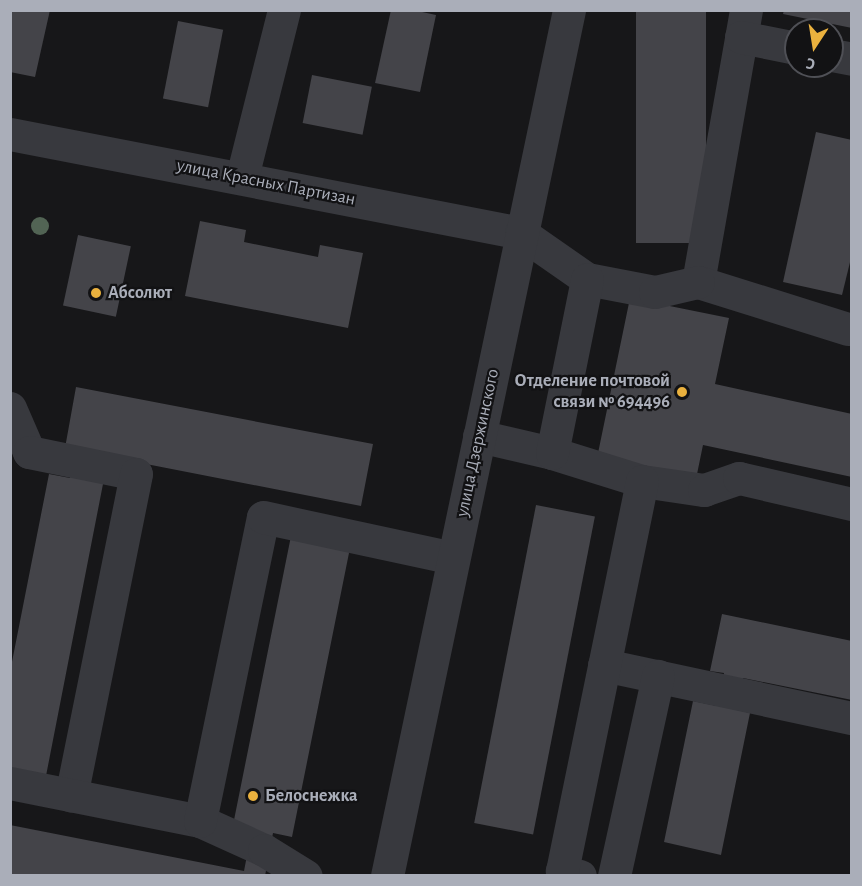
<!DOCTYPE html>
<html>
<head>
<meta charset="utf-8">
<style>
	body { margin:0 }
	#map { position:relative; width:862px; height:886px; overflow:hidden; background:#171719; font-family:"Alegreya Sans",sans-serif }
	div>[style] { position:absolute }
	.building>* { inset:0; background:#444449; transform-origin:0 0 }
	.minor>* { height:33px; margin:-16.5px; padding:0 16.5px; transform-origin:16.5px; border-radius:16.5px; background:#38393e }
	.trees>* { width:18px; height:18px; margin:-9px; border-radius:50%; background:#526454 }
	.dots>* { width:16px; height:16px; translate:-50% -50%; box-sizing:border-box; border:3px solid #121214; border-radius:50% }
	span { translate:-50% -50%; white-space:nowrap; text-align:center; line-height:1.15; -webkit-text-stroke:4.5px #121214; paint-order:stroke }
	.street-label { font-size:18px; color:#aaaeb9 }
	.poi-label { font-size:18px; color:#aaaeb9; font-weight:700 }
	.left { translate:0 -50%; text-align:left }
	.right { translate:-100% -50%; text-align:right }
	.frame { position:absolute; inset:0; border:12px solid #aaaeb9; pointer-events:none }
	.north { position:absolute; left:784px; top:18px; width:60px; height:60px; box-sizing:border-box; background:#121214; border:2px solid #4f5056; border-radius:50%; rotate:192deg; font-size:16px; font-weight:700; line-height:24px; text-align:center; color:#aaaeb9 }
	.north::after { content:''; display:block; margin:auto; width:21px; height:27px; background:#eab13e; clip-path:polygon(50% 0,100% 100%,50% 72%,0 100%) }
</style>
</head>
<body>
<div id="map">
	<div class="building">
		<div style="clip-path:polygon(10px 10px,50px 10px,35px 77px,10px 72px)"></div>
		<div style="clip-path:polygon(391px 10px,413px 10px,436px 15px,420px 92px,375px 83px)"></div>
		<div style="left:636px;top:10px;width:70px;height:233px"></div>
		<div style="clip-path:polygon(784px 10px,852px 10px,852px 28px,783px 14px)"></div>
		<div style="left:178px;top:21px;width:46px;height:79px;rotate:11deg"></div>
		<div style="left:312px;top:75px;width:61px;height:49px;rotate:11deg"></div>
		<div style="clip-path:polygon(816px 132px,852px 140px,852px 254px,842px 295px,783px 282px)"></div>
		<div style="clip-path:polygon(200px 221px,246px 230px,244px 242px,318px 257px,320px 245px,363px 253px,348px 328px,185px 296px)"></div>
		<div style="left:78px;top:235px;width:54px;height:72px;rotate:12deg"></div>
		<div style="clip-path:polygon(630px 298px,729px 318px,715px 384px,852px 414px,852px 477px,703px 445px,696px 479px,597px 458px)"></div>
		<div style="clip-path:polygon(76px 387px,373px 444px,361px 506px,95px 454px,103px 484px,45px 781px,10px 774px,10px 672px,49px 474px,70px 478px,75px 450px,65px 448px)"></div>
		<div style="left:536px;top:505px;width:60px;height:324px;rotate:11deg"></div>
		<div style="clip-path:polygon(291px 536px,350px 548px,292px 837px,273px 833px,265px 876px,10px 876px,10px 825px,244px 871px,252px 829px,233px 825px)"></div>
		<div style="clip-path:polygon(722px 614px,852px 641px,852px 700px,743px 678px,737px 710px,750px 713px,721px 855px,664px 842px,693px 701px,717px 706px,724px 673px,710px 671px)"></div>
	</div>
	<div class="minor">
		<div style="left:746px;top:10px;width:276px;rotate:100deg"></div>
		<div style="left:698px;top:282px;width:157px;rotate:17.4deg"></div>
		<div style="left:741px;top:37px;width:56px;rotate:11.3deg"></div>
		<div style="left:832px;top:55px;width:20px;rotate:11deg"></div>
		<div style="left:10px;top:134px;width:521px;rotate:10.96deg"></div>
		<div style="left:521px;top:233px;width:80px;rotate:34.9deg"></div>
		<div style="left:587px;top:279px;width:69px;rotate:10.8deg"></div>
		<div style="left:655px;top:292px;width:44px;rotate:-13.1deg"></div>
		<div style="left:242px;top:177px;width:172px;rotate:-75.9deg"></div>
		<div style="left:10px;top:408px;width:48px;rotate:66.6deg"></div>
		<div style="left:29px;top:452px;width:109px;rotate:11.6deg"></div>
		<div style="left:136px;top:474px;width:328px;rotate:101.4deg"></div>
		<div style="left:479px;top:436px;width:75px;rotate:13.1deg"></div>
		<div style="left:552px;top:453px;width:94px;rotate:17.3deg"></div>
		<div style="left:642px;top:481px;width:63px;rotate:8.3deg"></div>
		<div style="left:704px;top:490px;width:37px;rotate:-19deg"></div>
		<div style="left:739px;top:478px;width:116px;rotate:13deg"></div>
		<div style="left:552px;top:453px;width:177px;rotate:-78.6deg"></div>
		<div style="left:604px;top:665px;width:254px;rotate:12.1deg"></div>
		<div style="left:10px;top:783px;width:194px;rotate:11.3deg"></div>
		<div style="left:200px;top:821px;width:70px;rotate:24.4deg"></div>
		<div style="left:264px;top:850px;width:49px;rotate:31.8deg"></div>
		<div style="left:200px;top:821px;width:310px;rotate:-78.3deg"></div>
		<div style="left:263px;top:517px;width:194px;rotate:12.2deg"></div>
		<div style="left:387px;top:876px;width:885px;rotate:-78.13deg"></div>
		<div style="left:580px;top:876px;width:19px;rotate:-164deg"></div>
		<div style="left:562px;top:871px;width:398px;rotate:-78.4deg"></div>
		<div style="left:614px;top:876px;width:205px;rotate:-77.6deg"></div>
	</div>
	<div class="trees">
		<div style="left:40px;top:226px"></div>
	</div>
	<div class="dots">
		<div style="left:96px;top:293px;background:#eab13e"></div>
		<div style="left:682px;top:392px;background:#eab13e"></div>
		<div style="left:253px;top:796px;background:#eab13e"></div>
	</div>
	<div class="street-label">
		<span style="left:266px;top:183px;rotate:11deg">улица Красных Партизан</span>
		<span style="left:478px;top:443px;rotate:-78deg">улица Дзержинского</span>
	</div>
	<div class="poi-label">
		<span class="left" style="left:108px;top:293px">Абсолют</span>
		<span class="right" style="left:670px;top:392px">Отделение почтовой<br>связи № 694496</span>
		<span class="left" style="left:265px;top:796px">Белоснежка</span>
	</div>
	<div class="frame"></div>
	<div class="north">С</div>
</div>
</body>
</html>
